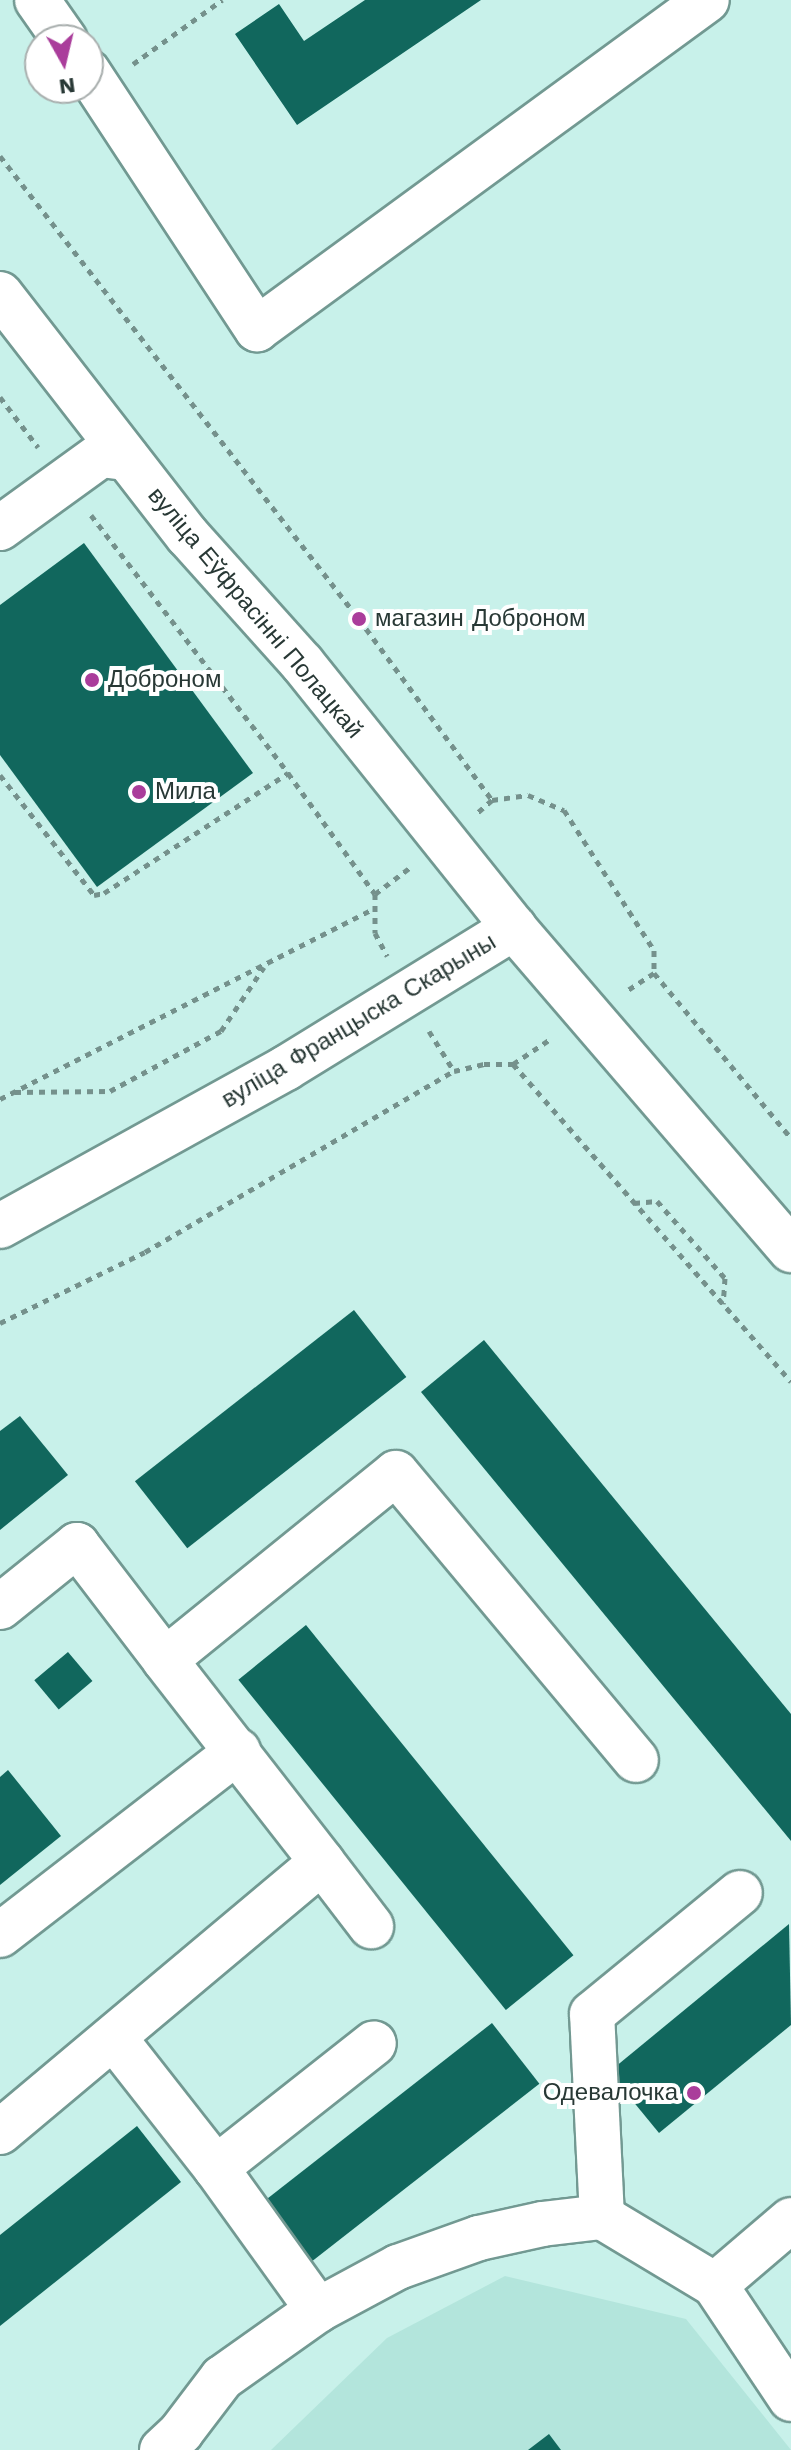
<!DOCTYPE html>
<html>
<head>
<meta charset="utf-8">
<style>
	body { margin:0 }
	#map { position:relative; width:791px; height:2450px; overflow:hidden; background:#c8f1ea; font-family:"Work Sans",sans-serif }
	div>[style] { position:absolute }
	.built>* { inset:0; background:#b3e5dc }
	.building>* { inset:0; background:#11675d; transform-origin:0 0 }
	.path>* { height:5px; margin-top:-2.5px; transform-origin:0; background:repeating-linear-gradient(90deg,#75918c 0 6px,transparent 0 12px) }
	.roads { filter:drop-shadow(2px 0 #729992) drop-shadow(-2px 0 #729992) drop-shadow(0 2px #729992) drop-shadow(0 -2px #729992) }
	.minor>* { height:44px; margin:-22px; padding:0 22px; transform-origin:22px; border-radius:22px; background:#fff }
	.dots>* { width:22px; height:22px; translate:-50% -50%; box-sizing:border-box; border:4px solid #fff; border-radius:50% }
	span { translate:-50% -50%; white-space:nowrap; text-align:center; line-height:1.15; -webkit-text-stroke:8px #fff; paint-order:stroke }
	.street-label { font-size:24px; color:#283835 }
	.poi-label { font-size:24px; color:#283835 }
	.left { translate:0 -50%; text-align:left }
	.right { translate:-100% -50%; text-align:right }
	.north { position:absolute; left:24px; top:24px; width:80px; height:80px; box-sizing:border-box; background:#fff; border:2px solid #a9afae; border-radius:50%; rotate:172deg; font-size:22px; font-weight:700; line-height:32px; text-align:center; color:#283835 }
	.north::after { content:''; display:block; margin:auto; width:28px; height:36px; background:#aa3d9b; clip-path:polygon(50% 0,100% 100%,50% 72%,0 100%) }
</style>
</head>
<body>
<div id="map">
	<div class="built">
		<div style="clip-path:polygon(505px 2276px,686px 2319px,791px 2450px,271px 2450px,387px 2338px)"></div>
	</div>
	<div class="building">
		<div style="clip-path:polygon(365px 0,481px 0,297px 125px,235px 34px,279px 4px,304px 41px)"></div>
		<div style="clip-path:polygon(84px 543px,253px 773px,97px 887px,0 755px,0 605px)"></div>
		<div style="left:354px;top:1310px;width:85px;height:278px;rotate:52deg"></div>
		<div style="clip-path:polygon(484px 1340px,791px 1714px,791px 1841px,421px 1392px)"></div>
		<div style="clip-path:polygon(20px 1416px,68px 1475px,0 1530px,0 1431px)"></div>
		<div style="left:306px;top:1625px;width:425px;height:87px;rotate:51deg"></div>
		<div style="left:68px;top:1652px;width:38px;height:44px;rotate:50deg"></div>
		<div style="clip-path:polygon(8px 1770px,61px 1836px,0 1885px,0 1777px)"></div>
		<div style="clip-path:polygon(789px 1924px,791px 2025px,659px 2133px,609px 2072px)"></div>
		<div style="left:492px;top:2023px;width:77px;height:293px;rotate:52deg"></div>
		<div style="clip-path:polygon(137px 2126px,181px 2182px,0 2326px,0 2235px)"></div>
		<div style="clip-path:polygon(549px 2434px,561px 2450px,528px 2450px)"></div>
	</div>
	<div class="path">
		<div style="left:133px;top:64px;width:110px;rotate:-35.7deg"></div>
		<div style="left:0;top:156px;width:586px;rotate:52.21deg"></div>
		<div style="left:359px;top:619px;width:225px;rotate:53.7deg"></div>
		<div style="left:492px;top:800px;width:21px;rotate:139deg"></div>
		<div style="left:0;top:397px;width:63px;rotate:52.8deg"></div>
		<div style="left:91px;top:515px;width:325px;rotate:52.6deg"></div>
		<div style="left:288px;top:773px;width:149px;rotate:54.3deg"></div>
		<div style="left:375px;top:894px;width:39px;rotate:90deg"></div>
		<div style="left:375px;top:933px;width:26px;rotate:62deg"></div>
		<div style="left:0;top:775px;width:152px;rotate:51.9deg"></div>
		<div style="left:94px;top:895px;width:10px;rotate:-11deg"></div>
		<div style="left:104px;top:893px;width:220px;rotate:-33.1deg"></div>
		<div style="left:492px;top:800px;width:36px;rotate:-8deg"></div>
		<div style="left:528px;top:795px;width:39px;rotate:23deg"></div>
		<div style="left:564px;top:810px;width:166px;rotate:57.3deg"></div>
		<div style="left:654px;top:950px;width:23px;rotate:90deg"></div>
		<div style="left:654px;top:973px;width:35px;rotate:147deg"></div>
		<div style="left:375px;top:894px;width:46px;rotate:-37.1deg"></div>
		<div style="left:654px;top:973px;width:214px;rotate:50.3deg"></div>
		<div style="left:429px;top:1031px;width:47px;rotate:58deg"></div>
		<div style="left:454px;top:1071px;width:31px;rotate:-13deg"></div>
		<div style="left:484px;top:1064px;width:29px"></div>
		<div style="left:513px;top:1064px;width:47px;rotate:-33.7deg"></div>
		<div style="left:513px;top:1064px;width:422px;rotate:48.8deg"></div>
		<div style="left:15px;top:1092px;width:95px;rotate:-0.6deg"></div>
		<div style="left:110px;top:1091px;width:126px;rotate:-28.4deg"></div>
		<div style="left:221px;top:1031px;width:77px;rotate:-56.1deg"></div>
		<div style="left:0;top:1099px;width:421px;rotate:-27deg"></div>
		<div style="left:634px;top:1203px;width:23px;rotate:-5deg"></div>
		<div style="left:657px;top:1201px;width:103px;rotate:48.6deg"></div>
		<div style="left:725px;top:1278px;width:26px;rotate:94deg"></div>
		<div style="left:0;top:1323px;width:161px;rotate:-26.1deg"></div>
		<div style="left:145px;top:1252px;width:358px;rotate:-30.4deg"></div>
	</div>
	<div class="roads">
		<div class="minor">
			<div style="left:37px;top:0;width:49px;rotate:55deg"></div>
			<div style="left:88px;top:72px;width:308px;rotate:56.7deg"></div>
			<div style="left:257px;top:329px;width:557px;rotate:-36.17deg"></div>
			<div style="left:0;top:294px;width:306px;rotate:52.2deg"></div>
			<div style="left:188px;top:536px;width:171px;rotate:48.1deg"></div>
			<div style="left:302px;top:663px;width:339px;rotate:51.3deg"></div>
			<div style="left:514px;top:928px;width:425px;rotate:49.3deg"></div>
			<div style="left:0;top:528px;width:125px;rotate:-35.9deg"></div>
			<div style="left:101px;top:455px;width:26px;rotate:7deg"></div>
			<div style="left:0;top:1226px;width:327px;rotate:-28.9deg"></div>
			<div style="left:286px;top:1068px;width:268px;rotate:-31.6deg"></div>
			<div style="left:0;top:1607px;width:99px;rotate:-38.8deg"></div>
			<div style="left:77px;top:1545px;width:145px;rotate:52.6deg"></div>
			<div style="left:165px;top:1660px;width:297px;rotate:-39deg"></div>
			<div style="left:396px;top:1473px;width:374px;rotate:50.1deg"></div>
			<div style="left:322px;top:1862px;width:81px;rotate:52.6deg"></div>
			<div style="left:0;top:1935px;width:301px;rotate:-37.7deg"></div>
			<div style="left:114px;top:2038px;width:165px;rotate:51.9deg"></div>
			<div style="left:216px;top:2168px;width:175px;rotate:54.3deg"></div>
			<div style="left:0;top:2132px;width:420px;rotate:-40deg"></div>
			<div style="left:322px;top:1862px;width:256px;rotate:-127.9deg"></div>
			<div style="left:216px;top:2168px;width:201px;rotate:-38.3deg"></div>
			<div style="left:602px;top:2217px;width:203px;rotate:-92.8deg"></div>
			<div style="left:592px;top:2014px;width:191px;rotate:-39.3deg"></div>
			<div style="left:715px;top:2285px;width:100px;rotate:-40.5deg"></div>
			<div style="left:162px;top:2450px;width:26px;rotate:-43deg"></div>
			<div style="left:181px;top:2432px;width:68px;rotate:-52.8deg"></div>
			<div style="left:222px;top:2378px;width:118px;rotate:-35.3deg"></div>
			<div style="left:318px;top:2310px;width:91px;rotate:-28.3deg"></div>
			<div style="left:398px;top:2267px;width:86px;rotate:-19.7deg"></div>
			<div style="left:479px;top:2238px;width:65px;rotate:-12.5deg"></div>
			<div style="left:542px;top:2224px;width:60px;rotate:-6.7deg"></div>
			<div style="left:602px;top:2217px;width:132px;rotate:31deg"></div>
			<div style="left:715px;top:2285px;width:137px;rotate:56.3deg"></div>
		</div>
	</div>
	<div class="dots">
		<div style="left:359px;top:619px;background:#aa3d9b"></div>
		<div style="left:92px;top:680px;background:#aa3d9b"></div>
		<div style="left:139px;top:792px;background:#aa3d9b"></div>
		<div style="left:694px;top:2093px;background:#aa3d9b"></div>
	</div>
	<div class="street-label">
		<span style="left:255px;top:613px;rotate:50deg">вуліца Еўфрасінні Полацкай</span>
		<span style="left:359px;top:1021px;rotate:-31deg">вуліца Францыска Скарыны</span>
	</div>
	<div class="poi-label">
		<span class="left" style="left:375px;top:619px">магазин Доброном</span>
		<span class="left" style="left:108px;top:680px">Доброном</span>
		<span class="left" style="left:155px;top:792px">Мила</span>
		<span class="right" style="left:678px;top:2093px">Одевалочка</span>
	</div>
	<div class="north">N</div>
</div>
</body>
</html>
